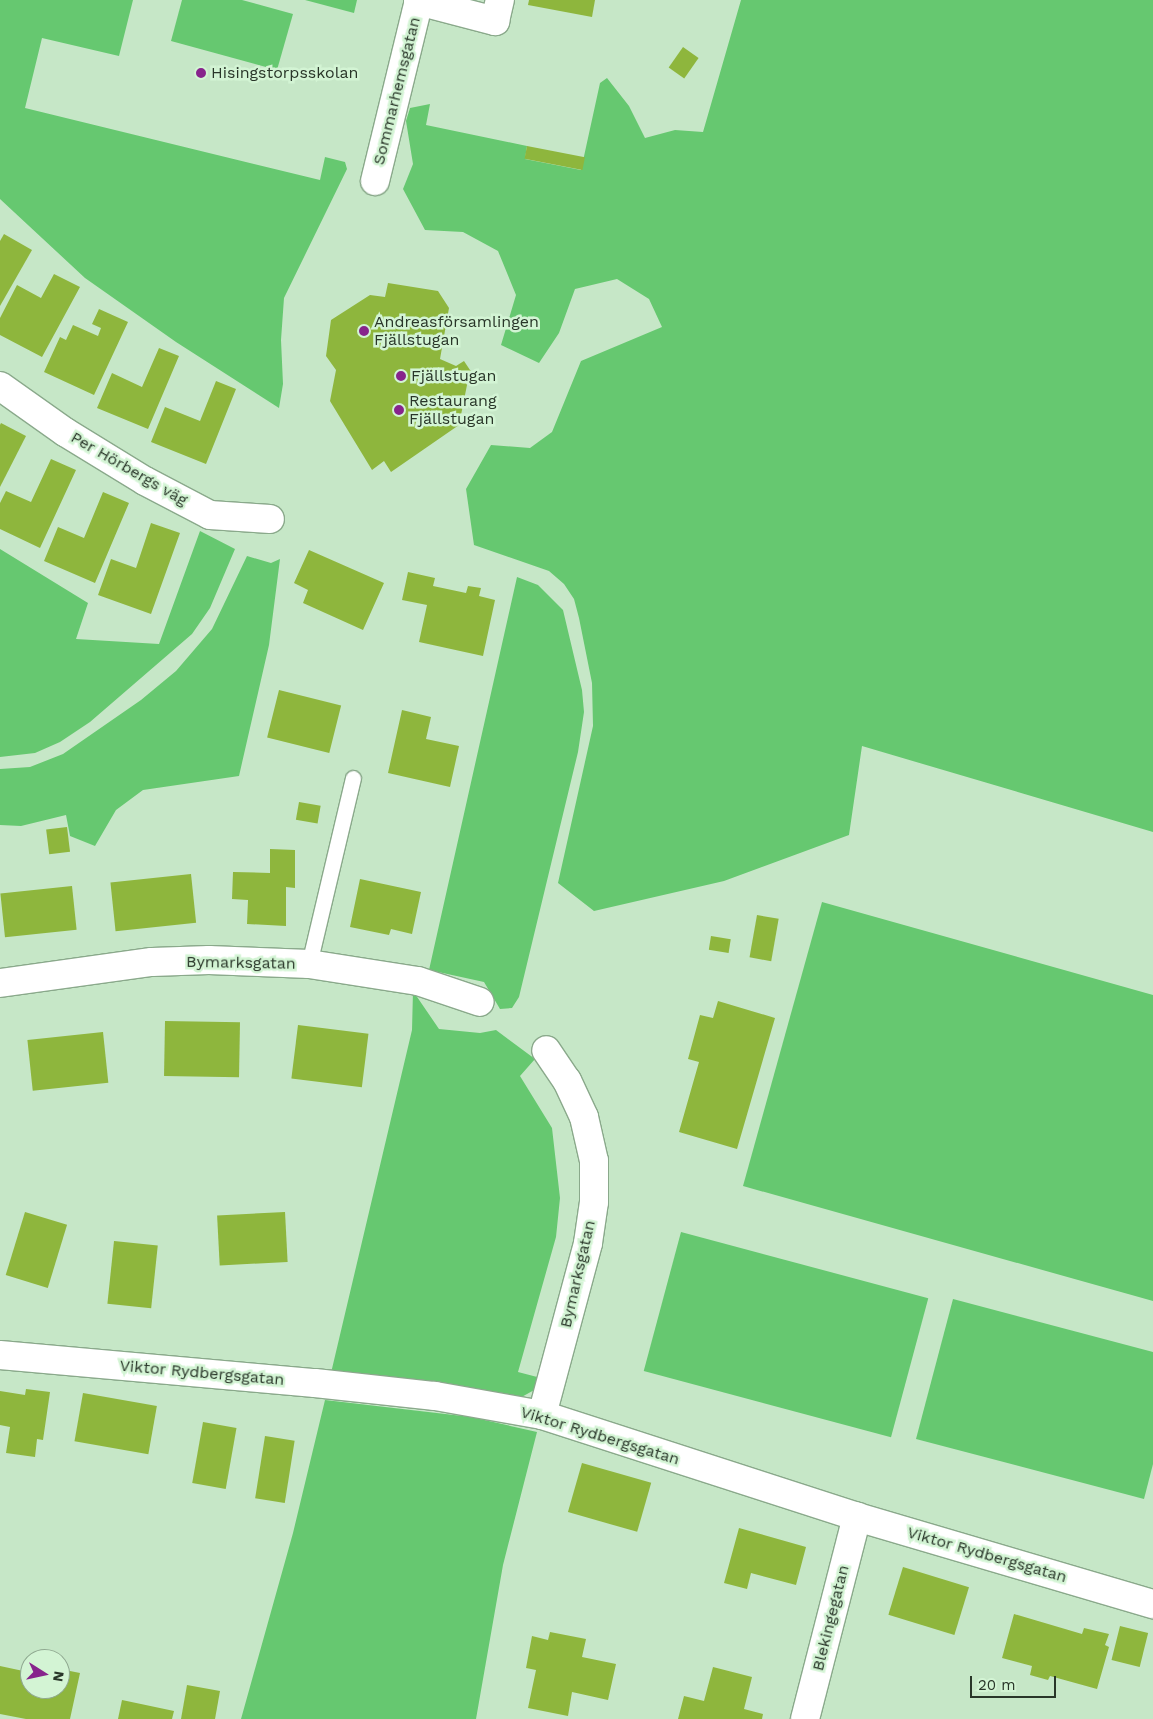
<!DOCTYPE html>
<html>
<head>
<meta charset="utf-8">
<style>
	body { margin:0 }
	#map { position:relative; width:1153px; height:1719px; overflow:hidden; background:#c6e7c7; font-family:"Work Sans",sans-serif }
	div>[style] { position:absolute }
	.green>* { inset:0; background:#66c870; transform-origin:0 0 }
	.building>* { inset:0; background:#8eb63d; transform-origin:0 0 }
	.roads { filter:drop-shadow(1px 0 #8aa98b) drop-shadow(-1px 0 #8aa98b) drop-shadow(0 1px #8aa98b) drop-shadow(0 -1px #8aa98b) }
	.service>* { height:15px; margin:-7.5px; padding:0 7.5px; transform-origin:7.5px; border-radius:7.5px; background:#fff }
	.minor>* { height:28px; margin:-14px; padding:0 14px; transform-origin:14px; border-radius:14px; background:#fff }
	.dots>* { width:14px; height:14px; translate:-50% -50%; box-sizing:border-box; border:2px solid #d3f4d4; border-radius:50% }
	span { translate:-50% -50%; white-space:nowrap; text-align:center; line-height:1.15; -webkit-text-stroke:5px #d3f4d4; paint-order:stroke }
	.poi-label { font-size:16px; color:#293629 }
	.left { translate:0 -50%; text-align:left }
	.street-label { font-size:16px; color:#293629 }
	.north { position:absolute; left:20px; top:1649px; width:50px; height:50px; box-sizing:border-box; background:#d3f4d4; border:1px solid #8fa890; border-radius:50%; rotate:100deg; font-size:14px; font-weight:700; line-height:20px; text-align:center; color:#293629 }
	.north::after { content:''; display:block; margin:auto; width:18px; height:22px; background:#87248c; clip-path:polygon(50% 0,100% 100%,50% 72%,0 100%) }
	.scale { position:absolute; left:970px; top:1676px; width:86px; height:22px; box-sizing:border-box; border:2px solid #293629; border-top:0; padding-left:6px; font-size:15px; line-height:18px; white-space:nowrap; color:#293629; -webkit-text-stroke:4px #d3f4d4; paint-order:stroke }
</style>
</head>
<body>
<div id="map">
	<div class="green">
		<div style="clip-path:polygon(0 0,133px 0,119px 56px,42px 38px,25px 108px,320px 180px,325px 157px,345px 162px,347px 169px,284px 298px,281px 340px,283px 384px,279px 408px,176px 342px,85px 278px,0 199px)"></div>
		<div style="clip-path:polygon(182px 0,242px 0,293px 14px,277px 70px,171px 41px)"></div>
		<div style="clip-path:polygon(305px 0,357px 0,354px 13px)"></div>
		<div style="clip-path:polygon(741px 0,1153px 0,1153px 832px,862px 746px,849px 835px,724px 881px,594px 911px,558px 883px,593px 726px,592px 683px,579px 618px,574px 599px,564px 584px,549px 571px,474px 545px,466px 489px,491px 445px,530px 448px,552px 432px,581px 361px,662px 327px,649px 299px,617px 279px,575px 289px,559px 333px,539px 363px,501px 345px,516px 295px,498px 251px,463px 232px,425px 230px,403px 189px,413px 164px,406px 121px,410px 108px,430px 104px,426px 125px,527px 146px,525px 159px,581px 170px,600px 83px,607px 78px,629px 106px,645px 138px,675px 130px,703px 132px)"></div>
		<div style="clip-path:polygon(200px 531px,235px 549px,210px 608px,192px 634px,90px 722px,60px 742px,35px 753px,0 757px,0 549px,88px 603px,76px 639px,159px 644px)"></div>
		<div style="clip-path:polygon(247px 556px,271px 563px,280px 559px,269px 645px,239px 776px,143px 790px,116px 810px,95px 846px,70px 836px,66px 815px,21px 826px,0 825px,0 769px,30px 767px,63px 754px,141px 700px,176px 671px,212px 629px)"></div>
		<div style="clip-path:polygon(517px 577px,538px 585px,563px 610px,582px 690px,584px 712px,578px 752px,519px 997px,512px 1008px,500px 1009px,484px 982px,429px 970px)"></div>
		<div style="clip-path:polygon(822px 902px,1153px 995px,1153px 1301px,743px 1186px)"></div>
		<div style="clip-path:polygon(413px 991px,439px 1029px,480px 1033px,496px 1030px,535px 1059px,520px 1076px,552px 1128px,560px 1198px,556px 1237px,518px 1372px,541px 1378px,536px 1389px,518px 1399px,331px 1373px,412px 1030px)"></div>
		<div style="left:681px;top:1232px;width:256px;height:144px;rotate:15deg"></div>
		<div style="clip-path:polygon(953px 1299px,1153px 1352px,1153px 1464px,1144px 1499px,916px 1439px)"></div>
		<div style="clip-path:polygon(325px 1400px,471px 1417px,537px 1432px,503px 1565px,476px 1719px,241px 1719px,293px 1533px)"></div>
	</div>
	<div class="building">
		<div style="clip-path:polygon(529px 0,595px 0,592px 17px,528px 5px)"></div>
		<div style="left:683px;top:47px;width:19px;height:25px;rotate:35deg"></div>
		<div style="left:527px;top:146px;width:59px;height:13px;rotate:11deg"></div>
		<div style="clip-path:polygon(4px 234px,32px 250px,0 306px,0 241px)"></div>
		<div style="clip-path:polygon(54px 274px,80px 287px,42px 357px,0 335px,0 318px,17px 285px,41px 298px)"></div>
		<div style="clip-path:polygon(388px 283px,438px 291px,449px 308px,440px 359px,456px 366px,464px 361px,472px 373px,464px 379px,467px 385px,459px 425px,391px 472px,384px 461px,372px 470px,330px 401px,336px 370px,326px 356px,331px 320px,370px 295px,385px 297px)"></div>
		<div style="clip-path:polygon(99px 309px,128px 322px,94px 395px,44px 372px,60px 337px,66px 340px,73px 325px,98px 336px,101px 328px,92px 324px)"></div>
		<div style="clip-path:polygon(159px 348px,179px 356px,148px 429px,97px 408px,112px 373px,142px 387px)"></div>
		<div style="clip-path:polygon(216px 381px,236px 389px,206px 464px,151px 442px,165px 407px,200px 421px)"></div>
		<div style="clip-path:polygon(1px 423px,26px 436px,0 487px,0 425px)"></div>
		<div style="clip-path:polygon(51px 459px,76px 470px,40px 548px,0 529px,0 503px,6px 491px,31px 502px)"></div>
		<div style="clip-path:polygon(103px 492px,129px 503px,95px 583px,44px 561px,58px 527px,84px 538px)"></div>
		<div style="clip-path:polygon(151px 523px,180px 533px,151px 614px,98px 595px,111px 559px,136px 568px)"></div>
		<div style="clip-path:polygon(309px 550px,384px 583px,363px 630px,303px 603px,308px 590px,294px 583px)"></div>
		<div style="clip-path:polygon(408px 572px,435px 578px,433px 586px,466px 593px,468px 586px,481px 588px,479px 596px,495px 600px,483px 656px,419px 642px,427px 605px,402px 600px)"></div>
		<div style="left:279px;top:690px;width:64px;height:49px;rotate:14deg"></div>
		<div style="clip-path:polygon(402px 710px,431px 717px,426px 739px,459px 746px,450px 787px,388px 773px)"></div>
		<div style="left:299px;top:802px;width:22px;height:18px;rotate:10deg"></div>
		<div style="left:67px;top:827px;width:25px;height:21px;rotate:83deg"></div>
		<div style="clip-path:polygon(270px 849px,295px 850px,295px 888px,286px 887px,286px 926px,247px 924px,248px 900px,232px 899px,233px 872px,270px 873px)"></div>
		<div style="left:191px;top:874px;width:49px;height:81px;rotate:84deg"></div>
		<div style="clip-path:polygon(360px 879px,421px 892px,412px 934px,391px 929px,389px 935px,350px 927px)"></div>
		<div style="left:72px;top:886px;width:44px;height:72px;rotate:84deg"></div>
		<div style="left:757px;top:915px;width:22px;height:43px;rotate:10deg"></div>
		<div style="left:711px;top:936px;width:20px;height:14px;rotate:9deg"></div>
		<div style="clip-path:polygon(718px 1001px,775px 1018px,737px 1149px,679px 1132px,699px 1062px,688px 1059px,700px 1015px,713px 1018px)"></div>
		<div style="left:165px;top:1021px;width:75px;height:55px;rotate:1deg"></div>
		<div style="left:298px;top:1025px;width:71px;height:54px;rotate:7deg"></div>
		<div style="left:103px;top:1032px;width:51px;height:76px;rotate:84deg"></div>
		<div style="left:25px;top:1212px;width:44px;height:66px;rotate:17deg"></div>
		<div style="left:285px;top:1212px;width:50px;height:68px;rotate:87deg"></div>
		<div style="left:114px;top:1241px;width:44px;height:63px;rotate:6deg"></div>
		<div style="clip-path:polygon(26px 1389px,50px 1392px,43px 1440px,37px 1439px,35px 1457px,6px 1453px,10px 1427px,0 1425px,0 1391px,25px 1395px)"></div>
		<div style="left:83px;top:1393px;width:75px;height:49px;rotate:10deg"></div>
		<div style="left:203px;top:1422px;width:34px;height:62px;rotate:10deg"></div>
		<div style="left:265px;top:1436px;width:30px;height:63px;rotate:9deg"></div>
		<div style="left:582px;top:1463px;width:72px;height:51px;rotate:16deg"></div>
		<div style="clip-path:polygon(739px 1528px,806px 1547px,796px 1585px,751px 1573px,747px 1589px,724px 1583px)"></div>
		<div style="left:903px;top:1567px;width:69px;height:50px;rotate:17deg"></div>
		<div style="clip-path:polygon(1014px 1614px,1082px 1634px,1084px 1628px,1109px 1634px,1105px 1645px,1109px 1647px,1097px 1689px,1050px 1676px,1048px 1680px,1030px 1675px,1032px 1666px,1002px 1658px)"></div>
		<div style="left:1120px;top:1626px;width:29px;height:35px;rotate:14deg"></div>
		<div style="clip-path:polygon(550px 1632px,586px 1639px,582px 1657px,616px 1664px,608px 1700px,572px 1692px,568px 1716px,528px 1708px,536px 1670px,526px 1668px,532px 1636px,548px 1640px)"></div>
		<div style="clip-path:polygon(0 1666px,28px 1672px,30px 1666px,30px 1689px,60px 1689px,60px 1669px,80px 1673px,70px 1719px,26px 1719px,0 1714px)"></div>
		<div style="clip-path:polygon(713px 1667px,752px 1677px,744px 1709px,763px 1714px,762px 1719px,678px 1719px,684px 1696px,704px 1701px)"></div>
		<div style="clip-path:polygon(187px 1685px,220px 1691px,215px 1719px,181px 1719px)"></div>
		<div style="clip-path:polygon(122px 1700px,174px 1711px,172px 1719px,118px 1719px)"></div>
	</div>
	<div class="roads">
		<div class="service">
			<div style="left:309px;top:964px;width:191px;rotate:-76.7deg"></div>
		</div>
		<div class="minor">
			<div style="left:418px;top:1px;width:80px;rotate:14.6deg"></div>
			<div style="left:495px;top:21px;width:22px;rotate:-77deg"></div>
			<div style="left:375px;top:181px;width:186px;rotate:-76.3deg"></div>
			<div style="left:0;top:386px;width:80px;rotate:35.3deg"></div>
			<div style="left:65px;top:432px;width:94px;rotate:31.5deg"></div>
			<div style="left:145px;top:481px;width:73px;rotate:27.6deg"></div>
			<div style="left:210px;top:515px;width:60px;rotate:3.8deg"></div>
			<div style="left:0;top:983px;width:153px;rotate:-7.9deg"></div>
			<div style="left:152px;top:962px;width:57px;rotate:-2deg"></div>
			<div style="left:209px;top:960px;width:100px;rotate:2.3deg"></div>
			<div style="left:309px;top:964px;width:110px;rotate:8.9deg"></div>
			<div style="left:418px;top:981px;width:65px;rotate:18.7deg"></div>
			<div style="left:0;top:1355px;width:316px;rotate:5.1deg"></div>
			<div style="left:315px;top:1383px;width:121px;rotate:6.2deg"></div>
			<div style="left:435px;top:1396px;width:109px;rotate:10.1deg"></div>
			<div style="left:542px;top:1415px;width:331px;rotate:17.9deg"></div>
			<div style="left:857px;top:1517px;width:309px;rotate:16.4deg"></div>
			<div style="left:542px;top:1415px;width:178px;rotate:-75deg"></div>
			<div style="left:588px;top:1243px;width:41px;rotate:-81.7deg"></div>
			<div style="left:594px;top:1202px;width:41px;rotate:-90deg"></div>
			<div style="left:594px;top:1161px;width:45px;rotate:-102.8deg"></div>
			<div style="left:584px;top:1117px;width:40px;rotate:-115deg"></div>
			<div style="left:567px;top:1081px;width:37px;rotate:-124deg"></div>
			<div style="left:805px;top:1719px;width:209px;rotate:-75.6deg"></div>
		</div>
	</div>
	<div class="dots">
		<div style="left:201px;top:73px;background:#87248c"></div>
		<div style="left:364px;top:331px;background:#87248c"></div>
		<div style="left:401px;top:376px;background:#87248c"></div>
		<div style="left:399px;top:410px;background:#87248c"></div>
	</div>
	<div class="poi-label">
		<span class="left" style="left:211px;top:73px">Hisingstorpsskolan</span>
		<span class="left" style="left:374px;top:331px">Andreasförsamlingen<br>Fjällstugan</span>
		<span class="left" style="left:411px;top:376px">Fjällstugan</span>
		<span class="left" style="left:409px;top:410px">Restaurang<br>Fjällstugan</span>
	</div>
	<div class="street-label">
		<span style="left:397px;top:91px;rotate:-76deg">Sommarhemsgatan</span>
		<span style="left:129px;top:469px;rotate:30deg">Per Hörbergs väg</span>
		<span style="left:241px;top:963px;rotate:1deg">Bymarksgatan</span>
		<span style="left:578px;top:1274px;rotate:-77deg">Bymarksgatan</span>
		<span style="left:202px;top:1373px;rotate:5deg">Viktor Rydbergsgatan</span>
		<span style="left:600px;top:1436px;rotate:17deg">Viktor Rydbergsgatan</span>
		<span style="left:987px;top:1555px;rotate:16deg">Viktor Rydbergsgatan</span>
		<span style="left:831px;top:1618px;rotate:-76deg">Blekingegatan</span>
	</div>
	<div class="north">N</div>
	<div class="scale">20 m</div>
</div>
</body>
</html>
